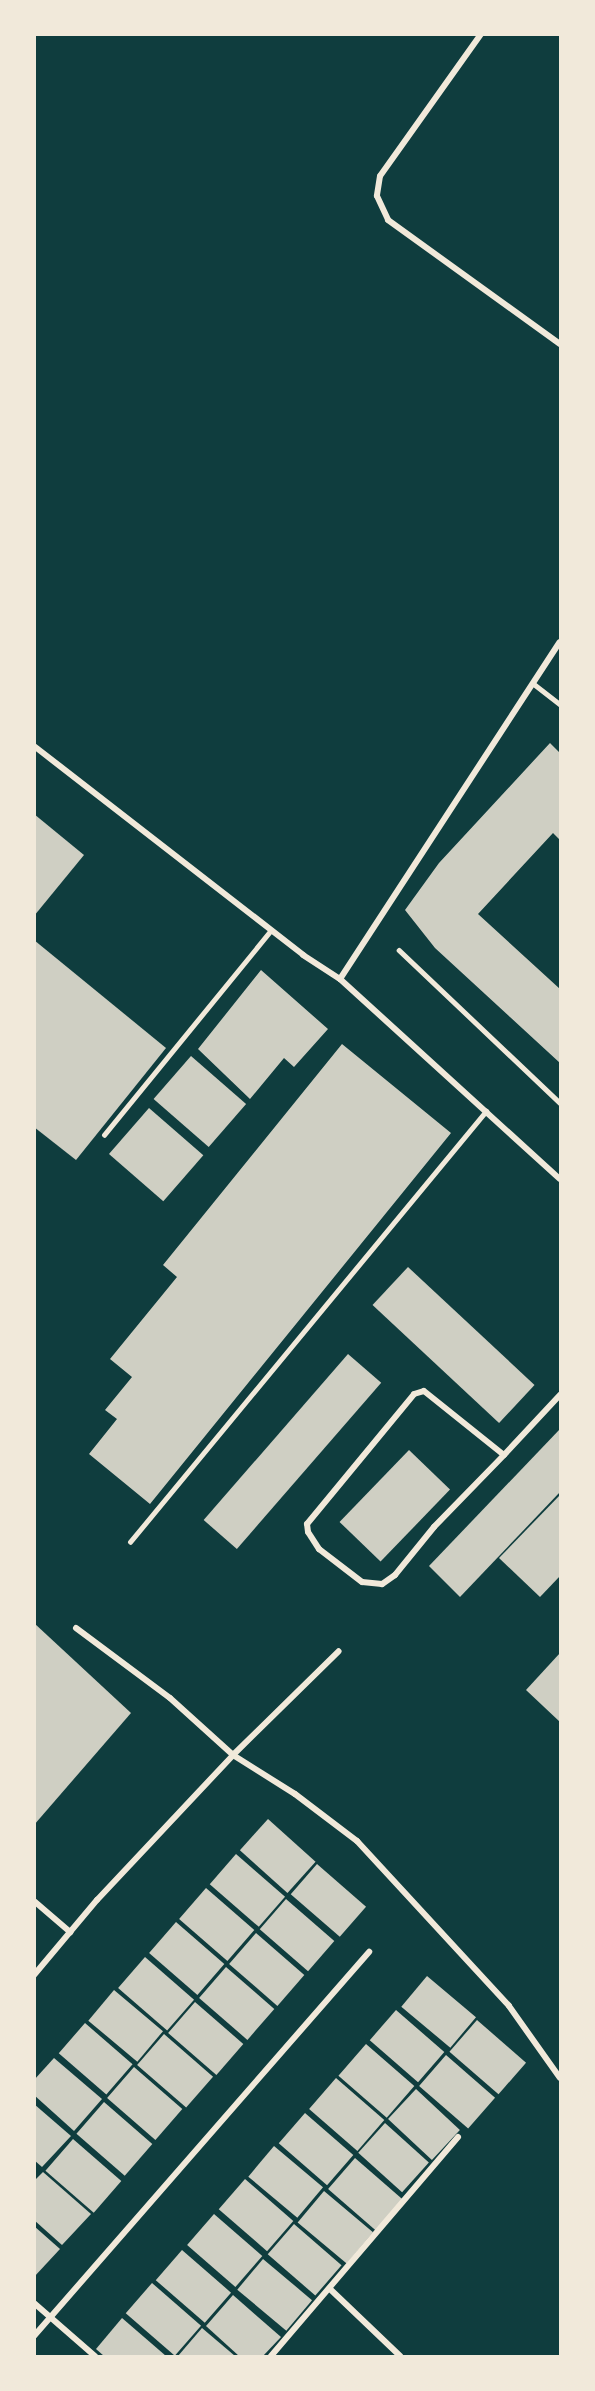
<!DOCTYPE html>
<html>
<head>
<meta charset="utf-8">
<style>
	body { margin:0 }
	#map { position:relative; width:595px; height:2391px; overflow:hidden; background:#0f3d3e; font-family:"Roboto Condensed",sans-serif }
	div>[style] { position:absolute }
	.building>* { inset:0; background:#cfcfc3; transform-origin:0 0 }
	.service>* { height:4.5px; margin:-2.25px; padding:0 2.25px; transform-origin:2.25px; border-radius:2.25px; background:#f1e9da }
	.minor>* { height:6px; margin:-3px; padding:0 3px; transform-origin:3px; border-radius:3px; background:#f1e9da }
	span { translate:-50% -50%; white-space:nowrap; text-align:center; line-height:1.15; -webkit-text-stroke:6px #f1e9da; paint-order:stroke }
	.frame { position:absolute; inset:0; border:36px solid #f1e9da; pointer-events:none }
</style>
</head>
<body>
<div id="map">
	<div class="building">
		<div style="clip-path:polygon(550px 743px,560px 753px,560px 840px,553px 833px,478px 914px,560px 989px,560px 1063px,435px 948px,405px 910px,439px 863px)"></div>
		<div style="clip-path:polygon(34px 814px,84px 855px,34px 916px)"></div>
		<div style="clip-path:polygon(34px 940px,166px 1048px,76px 1160px,34px 1127px)"></div>
		<div style="clip-path:polygon(261px 970px,328px 1029px,294px 1067px,284px 1058px,250px 1099px,198px 1049px)"></div>
		<div style="clip-path:polygon(342px 1044px,451px 1133px,150px 1504px,89px 1454px,117px 1419px,105px 1410px,132px 1377px,110px 1359px,177px 1277px,163px 1265px)"></div>
		<div style="left:191px;top:1056px;width:73px;height:57px;rotate:41deg"></div>
		<div style="left:149px;top:1108px;width:72px;height:61px;rotate:41deg"></div>
		<div style="left:408px;top:1267px;width:173px;height:52px;rotate:43deg"></div>
		<div style="left:348px;top:1354px;width:44px;height:220px;rotate:41deg"></div>
		<div style="clip-path:polygon(560px 1429px,560px 1492px,460px 1597px,429px 1566px)"></div>
		<div style="left:409px;top:1450px;width:57px;height:100px;rotate:44deg"></div>
		<div style="clip-path:polygon(560px 1495px,560px 1576px,540px 1597px,499px 1558px)"></div>
		<div style="clip-path:polygon(34px 1623px,131px 1713px,34px 1825px)"></div>
		<div style="clip-path:polygon(560px 1653px,560px 1722px,526px 1690px)"></div>
		<div style="left:268px;top:1819px;width:64px;height:42px;rotate:42deg"></div>
		<div style="left:236px;top:1854px;width:65px;height:40px;rotate:41deg"></div>
		<div style="left:317px;top:1864px;width:65px;height:40px;rotate:41deg"></div>
		<div style="left:206px;top:1888px;width:64px;height:41px;rotate:41deg"></div>
		<div style="left:286px;top:1899px;width:64px;height:40px;rotate:41deg"></div>
		<div style="left:176px;top:1922px;width:64px;height:41px;rotate:41deg"></div>
		<div style="left:256px;top:1933px;width:64px;height:41px;rotate:41deg"></div>
		<div style="left:145px;top:1957px;width:65px;height:41px;rotate:41deg"></div>
		<div style="left:226px;top:1967px;width:64px;height:41px;rotate:41deg"></div>
		<div style="left:427px;top:1976px;width:64px;height:40px;rotate:40deg"></div>
		<div style="left:114px;top:1990px;width:64px;height:40px;rotate:40deg"></div>
		<div style="left:195px;top:2002px;width:64px;height:41px;rotate:41deg"></div>
		<div style="left:396px;top:2010px;width:64px;height:40px;rotate:41deg"></div>
		<div style="left:477px;top:2020px;width:65px;height:42px;rotate:41deg"></div>
		<div style="left:85px;top:2023px;width:63px;height:40px;rotate:41deg"></div>
		<div style="left:164px;top:2034px;width:65px;height:41px;rotate:41deg"></div>
		<div style="left:366px;top:2044px;width:64px;height:42px;rotate:41deg"></div>
		<div style="left:446px;top:2055px;width:65px;height:41px;rotate:41deg"></div>
		<div style="clip-path:polygon(54px 2058px,102px 2099px,74px 2131px,34px 2095px,34px 2080px)"></div>
		<div style="left:134px;top:2067px;width:64px;height:41px;rotate:41deg"></div>
		<div style="left:336px;top:2078px;width:64px;height:41px;rotate:41deg"></div>
		<div style="left:416px;top:2089px;width:60px;height:41px;rotate:43deg"></div>
		<div style="left:104px;top:2102px;width:64px;height:42px;rotate:41deg"></div>
		<div style="clip-path:polygon(34px 2104px,71px 2136px,42px 2167px,34px 2160px)"></div>
		<div style="left:305px;top:2113px;width:64px;height:40px;rotate:41deg"></div>
		<div style="left:385px;top:2123px;width:59px;height:40px;rotate:42deg"></div>
		<div style="left:73px;top:2139px;width:64px;height:42px;rotate:41deg"></div>
		<div style="left:274px;top:2146px;width:64px;height:40px;rotate:40deg"></div>
		<div style="left:355px;top:2158px;width:64px;height:41px;rotate:41deg"></div>
		<div style="clip-path:polygon(43px 2172px,91px 2214px,62px 2245px,34px 2220px,34px 2181px)"></div>
		<div style="left:245px;top:2179px;width:64px;height:40px;rotate:41deg"></div>
		<div style="left:324px;top:2191px;width:64px;height:41px;rotate:40deg"></div>
		<div style="left:214px;top:2214px;width:64px;height:41px;rotate:41deg"></div>
		<div style="left:294px;top:2224px;width:63px;height:40px;rotate:41deg"></div>
		<div style="clip-path:polygon(34px 2226px,60px 2249px,34px 2277px)"></div>
		<div style="left:182px;top:2250px;width:65px;height:40px;rotate:41deg"></div>
		<div style="left:263px;top:2259px;width:64px;height:40px;rotate:40deg"></div>
		<div style="left:152px;top:2283px;width:65px;height:40px;rotate:41deg"></div>
		<div style="clip-path:polygon(233px 2295px,281px 2337px,263px 2356px,239px 2356px,206px 2326px)"></div>
		<div style="clip-path:polygon(122px 2318px,166px 2356px,104px 2356px,96px 2349px)"></div>
		<div style="clip-path:polygon(202px 2328px,235px 2356px,178px 2356px)"></div>
	</div>
	<div class="service">
		<div style="left:534px;top:684px;width:33px;rotate:38deg"></div>
		<div style="left:399px;top:950px;width:222px;rotate:43.5deg"></div>
		<div style="left:104px;top:1135px;width:264px;rotate:-50.8deg"></div>
		<div style="left:130px;top:1542px;width:559px;rotate:-50.44deg"></div>
	</div>
	<div class="minor">
		<div style="left:481px;top:34px;width:174px;rotate:125.4deg"></div>
		<div style="left:380px;top:176px;width:20px;rotate:99deg"></div>
		<div style="left:377px;top:196px;width:26px;rotate:65deg"></div>
		<div style="left:388px;top:220px;width:212px;rotate:35.8deg"></div>
		<div style="left:34px;top:746px;width:341px;rotate:37.8deg"></div>
		<div style="left:303px;top:955px;width:44px;rotate:33deg"></div>
		<div style="left:340px;top:979px;width:297px;rotate:42.3deg"></div>
		<div style="left:340px;top:979px;width:402px;rotate:-56.9deg"></div>
		<div style="left:424px;top:1391px;width:102px;rotate:38.7deg"></div>
		<div style="left:504px;top:1455px;width:100px;rotate:134.2deg"></div>
		<div style="left:434px;top:1527px;width:62px;rotate:129.1deg"></div>
		<div style="left:395px;top:1575px;width:16px;rotate:145deg"></div>
		<div style="left:382px;top:1584px;width:20px;rotate:-174deg"></div>
		<div style="left:362px;top:1582px;width:54px;rotate:-142.5deg"></div>
		<div style="left:319px;top:1549px;width:20px;rotate:-123deg"></div>
		<div style="left:308px;top:1532px;width:8px;rotate:-97deg"></div>
		<div style="left:307px;top:1524px;width:168px;rotate:-50.5deg"></div>
		<div style="left:414px;top:1394px;width:10px;rotate:-17deg"></div>
		<div style="left:504px;top:1455px;width:82px;rotate:-47deg"></div>
		<div style="left:76px;top:1628px;width:117px;rotate:36.7deg"></div>
		<div style="left:170px;top:1698px;width:85px;rotate:42.1deg"></div>
		<div style="left:233px;top:1755px;width:73px;rotate:32.2deg"></div>
		<div style="left:295px;top:1794px;width:78px;rotate:37.2deg"></div>
		<div style="left:357px;top:1841px;width:224px;rotate:47.3deg"></div>
		<div style="left:509px;top:2006px;width:88px;rotate:54.7deg"></div>
		<div style="left:34px;top:1901px;width:48px;rotate:40.7deg"></div>
		<div style="left:34px;top:1975px;width:98px;rotate:-50deg"></div>
		<div style="left:97px;top:1900px;width:199px;rotate:-46.8deg"></div>
		<div style="left:233px;top:1755px;width:148px;rotate:-44.5deg"></div>
		<div style="left:330px;top:2289px;width:97px;rotate:43.7deg"></div>
		<div style="left:34px;top:2303px;width:81px;rotate:41deg"></div>
		<div style="left:34px;top:2336px;width:510px;rotate:-48.9deg"></div>
		<div style="left:271px;top:2356px;width:288px;rotate:-49.5deg"></div>
	</div>
	<div class="frame"></div>
</div>
</body>
</html>
